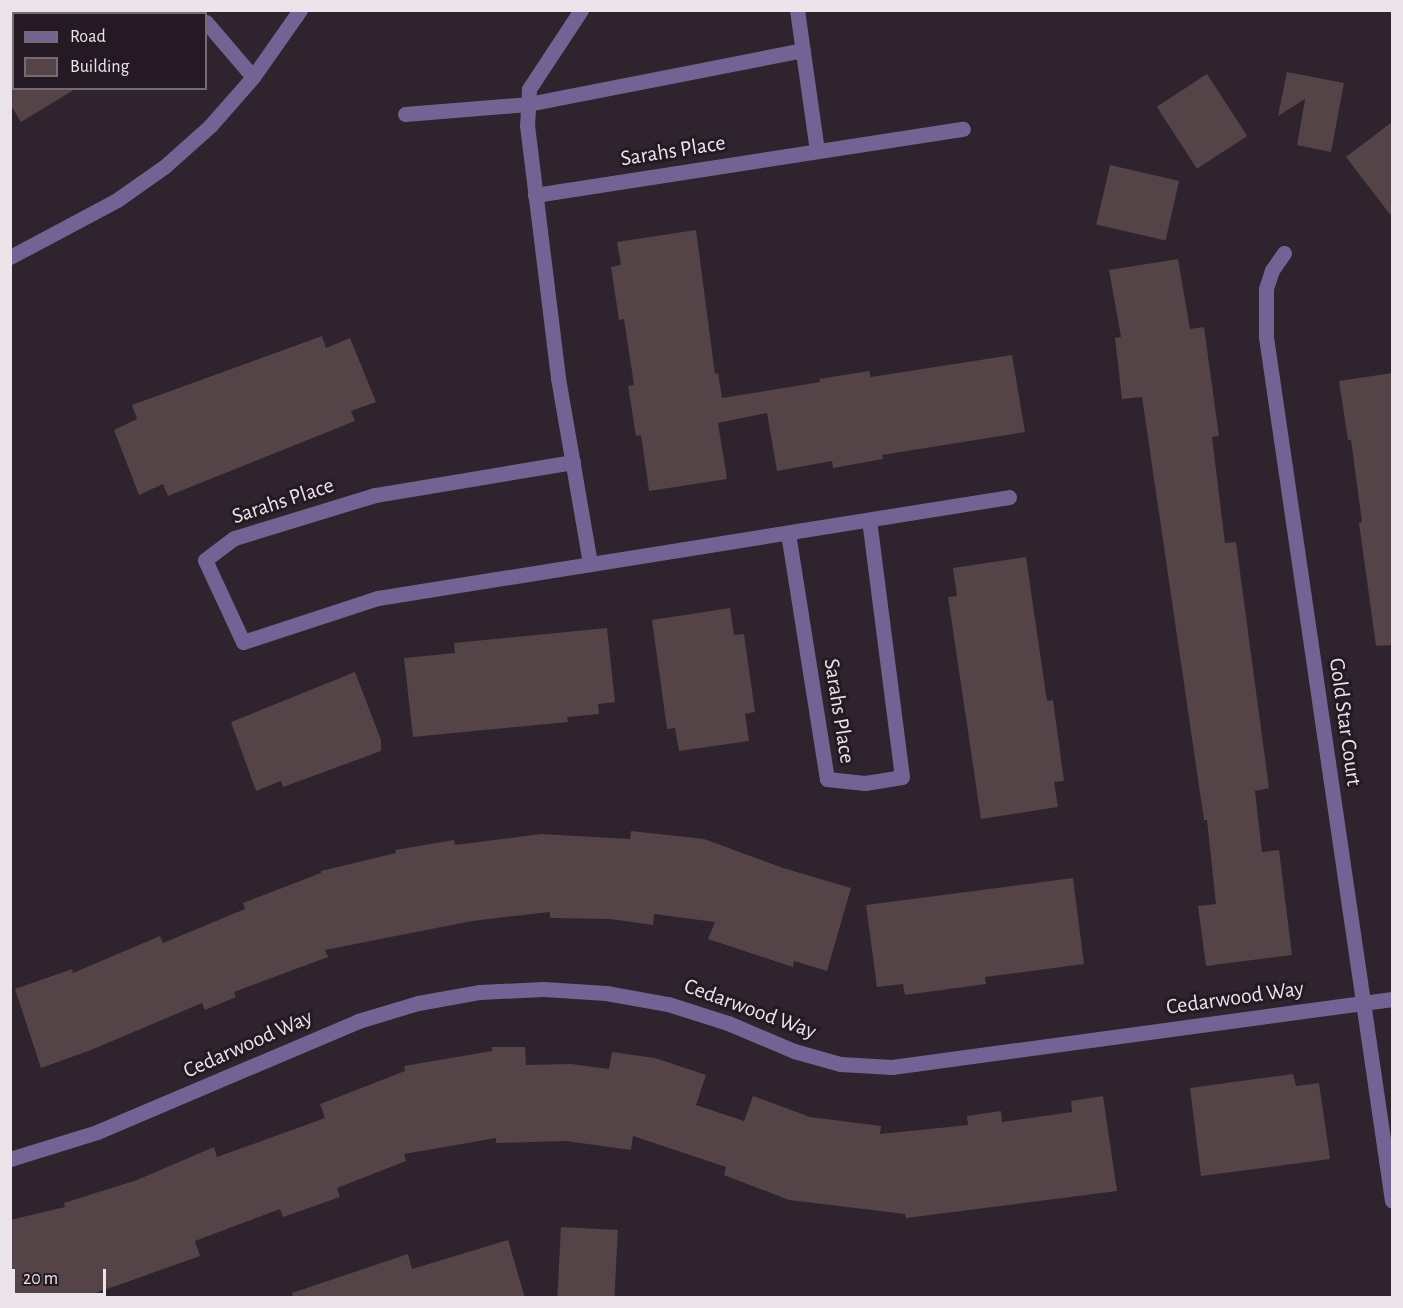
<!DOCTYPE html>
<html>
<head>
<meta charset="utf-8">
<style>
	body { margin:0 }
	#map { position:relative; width:1403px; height:1308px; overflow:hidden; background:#2f232e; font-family:"Alegreya Sans",sans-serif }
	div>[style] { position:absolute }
	.building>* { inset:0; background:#544347; transform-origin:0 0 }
	.minor>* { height:15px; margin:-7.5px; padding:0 7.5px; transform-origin:7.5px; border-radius:7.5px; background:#736394 }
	span { translate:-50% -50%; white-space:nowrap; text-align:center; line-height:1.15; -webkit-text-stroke:6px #251a24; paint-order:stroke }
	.street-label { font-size:22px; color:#ece4eb }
	.frame { position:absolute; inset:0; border:12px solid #ece4eb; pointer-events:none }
	.legend { position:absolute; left:12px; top:12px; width:195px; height:78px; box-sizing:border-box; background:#251a24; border:2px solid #756b74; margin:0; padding:8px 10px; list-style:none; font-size:18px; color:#ece4eb }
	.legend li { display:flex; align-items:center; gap:12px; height:30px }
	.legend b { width:30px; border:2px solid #756b74 }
	.scale { position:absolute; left:12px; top:1269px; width:94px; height:27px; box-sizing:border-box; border:3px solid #ece4eb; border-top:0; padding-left:8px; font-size:18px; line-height:21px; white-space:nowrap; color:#ece4eb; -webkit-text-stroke:4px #251a24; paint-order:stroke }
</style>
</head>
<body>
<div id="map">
	<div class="building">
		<div style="clip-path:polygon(1287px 72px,1344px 83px,1331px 152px,1297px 145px,1305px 99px,1278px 116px)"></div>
		<div style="left:1207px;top:74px;width:74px;height:60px;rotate:57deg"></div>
		<div style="clip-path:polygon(10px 88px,77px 88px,21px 122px,10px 104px)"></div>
		<div style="clip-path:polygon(1392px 122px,1392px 217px,1346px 157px)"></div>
		<div style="left:1110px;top:165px;width:71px;height:61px;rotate:13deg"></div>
		<div style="clip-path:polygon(696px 230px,715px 374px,718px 373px,722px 398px,820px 382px,819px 379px,869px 371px,871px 377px,1012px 355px,1025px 432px,882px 455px,883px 459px,833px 468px,832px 461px,777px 471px,767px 413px,718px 423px,727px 479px,649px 491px,641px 435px,636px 436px,628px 386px,634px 385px,624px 319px,619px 320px,611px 267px,621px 265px,617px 242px)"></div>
		<div style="clip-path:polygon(1178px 259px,1190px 329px,1204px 327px,1219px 436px,1212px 437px,1225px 543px,1236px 542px,1269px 788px,1255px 791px,1262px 852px,1279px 850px,1292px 955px,1206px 966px,1198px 906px,1216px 904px,1207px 820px,1204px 820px,1142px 397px,1122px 399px,1115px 338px,1121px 337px,1109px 270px)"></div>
		<div style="clip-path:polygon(322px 336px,326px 348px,350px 338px,376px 402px,351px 411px,355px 421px,168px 496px,163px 484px,139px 495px,114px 430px,137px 419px,132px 405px)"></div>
		<div style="clip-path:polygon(1392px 373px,1392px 645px,1376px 646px,1359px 523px,1362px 522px,1351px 440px,1348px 440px,1339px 381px)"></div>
		<div style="clip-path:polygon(1026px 557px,1047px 701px,1053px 700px,1064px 781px,1054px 782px,1058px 807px,981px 819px,948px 597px,957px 596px,953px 568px)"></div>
		<div style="clip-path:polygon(730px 608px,734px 635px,744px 634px,755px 712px,745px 714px,749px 741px,679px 751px,675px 728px,667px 729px,652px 620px)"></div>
		<div style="clip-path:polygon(607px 628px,615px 702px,598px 704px,599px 714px,567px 717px,568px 722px,413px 737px,404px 658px,455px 653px,454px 643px)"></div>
		<div style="clip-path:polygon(355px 672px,381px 740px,381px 751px,283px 787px,281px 781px,256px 791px,231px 722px)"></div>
		<div style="clip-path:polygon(631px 831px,704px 839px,783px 868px,851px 888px,827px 971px,794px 961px,793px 967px,708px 939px,715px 922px,654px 914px,653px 925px,610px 919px,550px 918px,550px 912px,472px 921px,325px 950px,328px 957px,234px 992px,236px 997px,205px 1010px,202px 1003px,91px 1050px,41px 1068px,15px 989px,72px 969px,73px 973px,160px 936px,163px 943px,245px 909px,243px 903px,321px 873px,321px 871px,396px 853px,395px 850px,454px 840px,455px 845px,541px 834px,630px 839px)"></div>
		<div style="clip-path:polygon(1073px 878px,1084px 964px,985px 977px,986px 984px,905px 995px,903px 984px,877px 987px,866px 905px)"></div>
		<div style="clip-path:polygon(492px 1047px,525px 1047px,526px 1065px,571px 1064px,609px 1069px,612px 1052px,655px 1058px,706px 1075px,696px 1105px,744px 1121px,753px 1096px,810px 1117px,881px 1126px,880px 1134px,968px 1125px,967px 1116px,1001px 1111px,1002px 1122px,1072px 1112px,1071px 1101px,1103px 1096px,1117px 1191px,906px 1218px,905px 1214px,789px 1200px,724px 1175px,726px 1167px,633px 1136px,631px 1150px,566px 1141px,496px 1143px,496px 1138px,404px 1154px,406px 1161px,337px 1188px,340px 1197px,283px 1217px,280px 1209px,195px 1241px,200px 1256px,124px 1283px,80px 1298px,10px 1298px,10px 1220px,65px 1207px,64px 1203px,137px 1180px,214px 1147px,217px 1157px,325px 1118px,320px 1104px,405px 1071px,404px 1066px,492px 1051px)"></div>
		<div style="clip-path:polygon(1293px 1074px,1296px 1086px,1319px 1083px,1330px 1159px,1201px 1176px,1190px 1088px)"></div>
		<div style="left:561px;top:1227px;width:57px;height:71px;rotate:3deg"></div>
		<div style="clip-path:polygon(508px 1240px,525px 1298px,293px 1298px,292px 1293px,408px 1254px,412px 1269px)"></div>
	</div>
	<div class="minor">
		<div style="left:195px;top:10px;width:5px;rotate:53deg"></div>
		<div style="left:581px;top:10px;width:95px;rotate:123.4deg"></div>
		<div style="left:529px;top:89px;width:36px;rotate:93deg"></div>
		<div style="left:527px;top:125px;width:255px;rotate:83deg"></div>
		<div style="left:558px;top:378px;width:189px;rotate:80.2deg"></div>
		<div style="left:797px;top:10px;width:142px;rotate:81.9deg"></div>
		<div style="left:206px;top:22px;width:72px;rotate:49.5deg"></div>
		<div style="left:405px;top:114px;width:123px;rotate:-4.6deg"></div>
		<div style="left:528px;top:104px;width:280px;rotate:-11.1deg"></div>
		<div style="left:535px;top:195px;width:433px;rotate:-8.8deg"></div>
		<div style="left:1284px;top:253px;width:21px;rotate:125deg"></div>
		<div style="left:1272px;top:270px;width:20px;rotate:108deg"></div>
		<div style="left:1266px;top:289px;width:48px;rotate:90deg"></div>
		<div style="left:1266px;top:337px;width:873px;rotate:81.7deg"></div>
		<div style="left:10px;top:257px;width:121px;rotate:-28deg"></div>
		<div style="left:117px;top:200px;width:57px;rotate:-35.1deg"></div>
		<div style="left:164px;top:167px;width:62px;rotate:-41.7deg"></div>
		<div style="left:210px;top:126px;width:65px;rotate:-48.7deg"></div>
		<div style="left:253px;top:77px;width:82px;rotate:-55deg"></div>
		<div style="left:573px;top:462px;width:201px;rotate:170.5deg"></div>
		<div style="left:375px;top:495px;width:147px;rotate:163deg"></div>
		<div style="left:234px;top:538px;width:36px;rotate:143deg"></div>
		<div style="left:205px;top:560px;width:90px;rotate:65.1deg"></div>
		<div style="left:243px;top:642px;width:142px;rotate:-18.1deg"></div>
		<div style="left:378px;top:598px;width:639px;rotate:-9.09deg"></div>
		<div style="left:788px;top:533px;width:249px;rotate:81deg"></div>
		<div style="left:827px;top:779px;width:38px;rotate:6deg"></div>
		<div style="left:865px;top:783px;width:37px;rotate:-9deg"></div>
		<div style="left:902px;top:777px;width:259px;rotate:-97.3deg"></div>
		<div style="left:10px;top:1159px;width:91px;rotate:-17.2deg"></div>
		<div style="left:97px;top:1132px;width:284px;rotate:-23deg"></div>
		<div style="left:358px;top:1021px;width:63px;rotate:-16.7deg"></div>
		<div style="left:418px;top:1003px;width:63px;rotate:-10.1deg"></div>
		<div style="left:480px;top:992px;width:63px;rotate:-2.7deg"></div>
		<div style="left:543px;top:989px;width:63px;rotate:3.6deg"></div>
		<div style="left:606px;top:993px;width:63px;rotate:10.1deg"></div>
		<div style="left:668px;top:1004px;width:63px;rotate:17.6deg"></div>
		<div style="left:728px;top:1023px;width:72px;rotate:23deg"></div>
		<div style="left:794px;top:1051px;width:48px;rotate:15.8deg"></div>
		<div style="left:840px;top:1064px;width:52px;rotate:3.3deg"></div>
		<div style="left:892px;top:1067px;width:505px;rotate:-7.74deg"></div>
	</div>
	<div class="street-label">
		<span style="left:673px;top:151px;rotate:-9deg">Sarahs Place</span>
		<span style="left:283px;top:501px;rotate:-18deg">Sarahs Place</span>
		<span style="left:839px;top:711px;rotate:81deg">Sarahs Place</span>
		<span style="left:1345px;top:722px;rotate:82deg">Gold Star Court</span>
		<span style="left:1235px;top:998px;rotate:-8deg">Cedarwood Way</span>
		<span style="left:750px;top:1009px;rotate:20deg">Cedarwood Way</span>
		<span style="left:248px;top:1044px;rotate:-24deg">Cedarwood Way</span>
	</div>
	<div class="frame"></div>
	<ul class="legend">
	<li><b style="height:8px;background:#736394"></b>Road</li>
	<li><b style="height:16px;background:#544347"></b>Building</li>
	</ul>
	<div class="scale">20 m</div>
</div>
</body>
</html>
